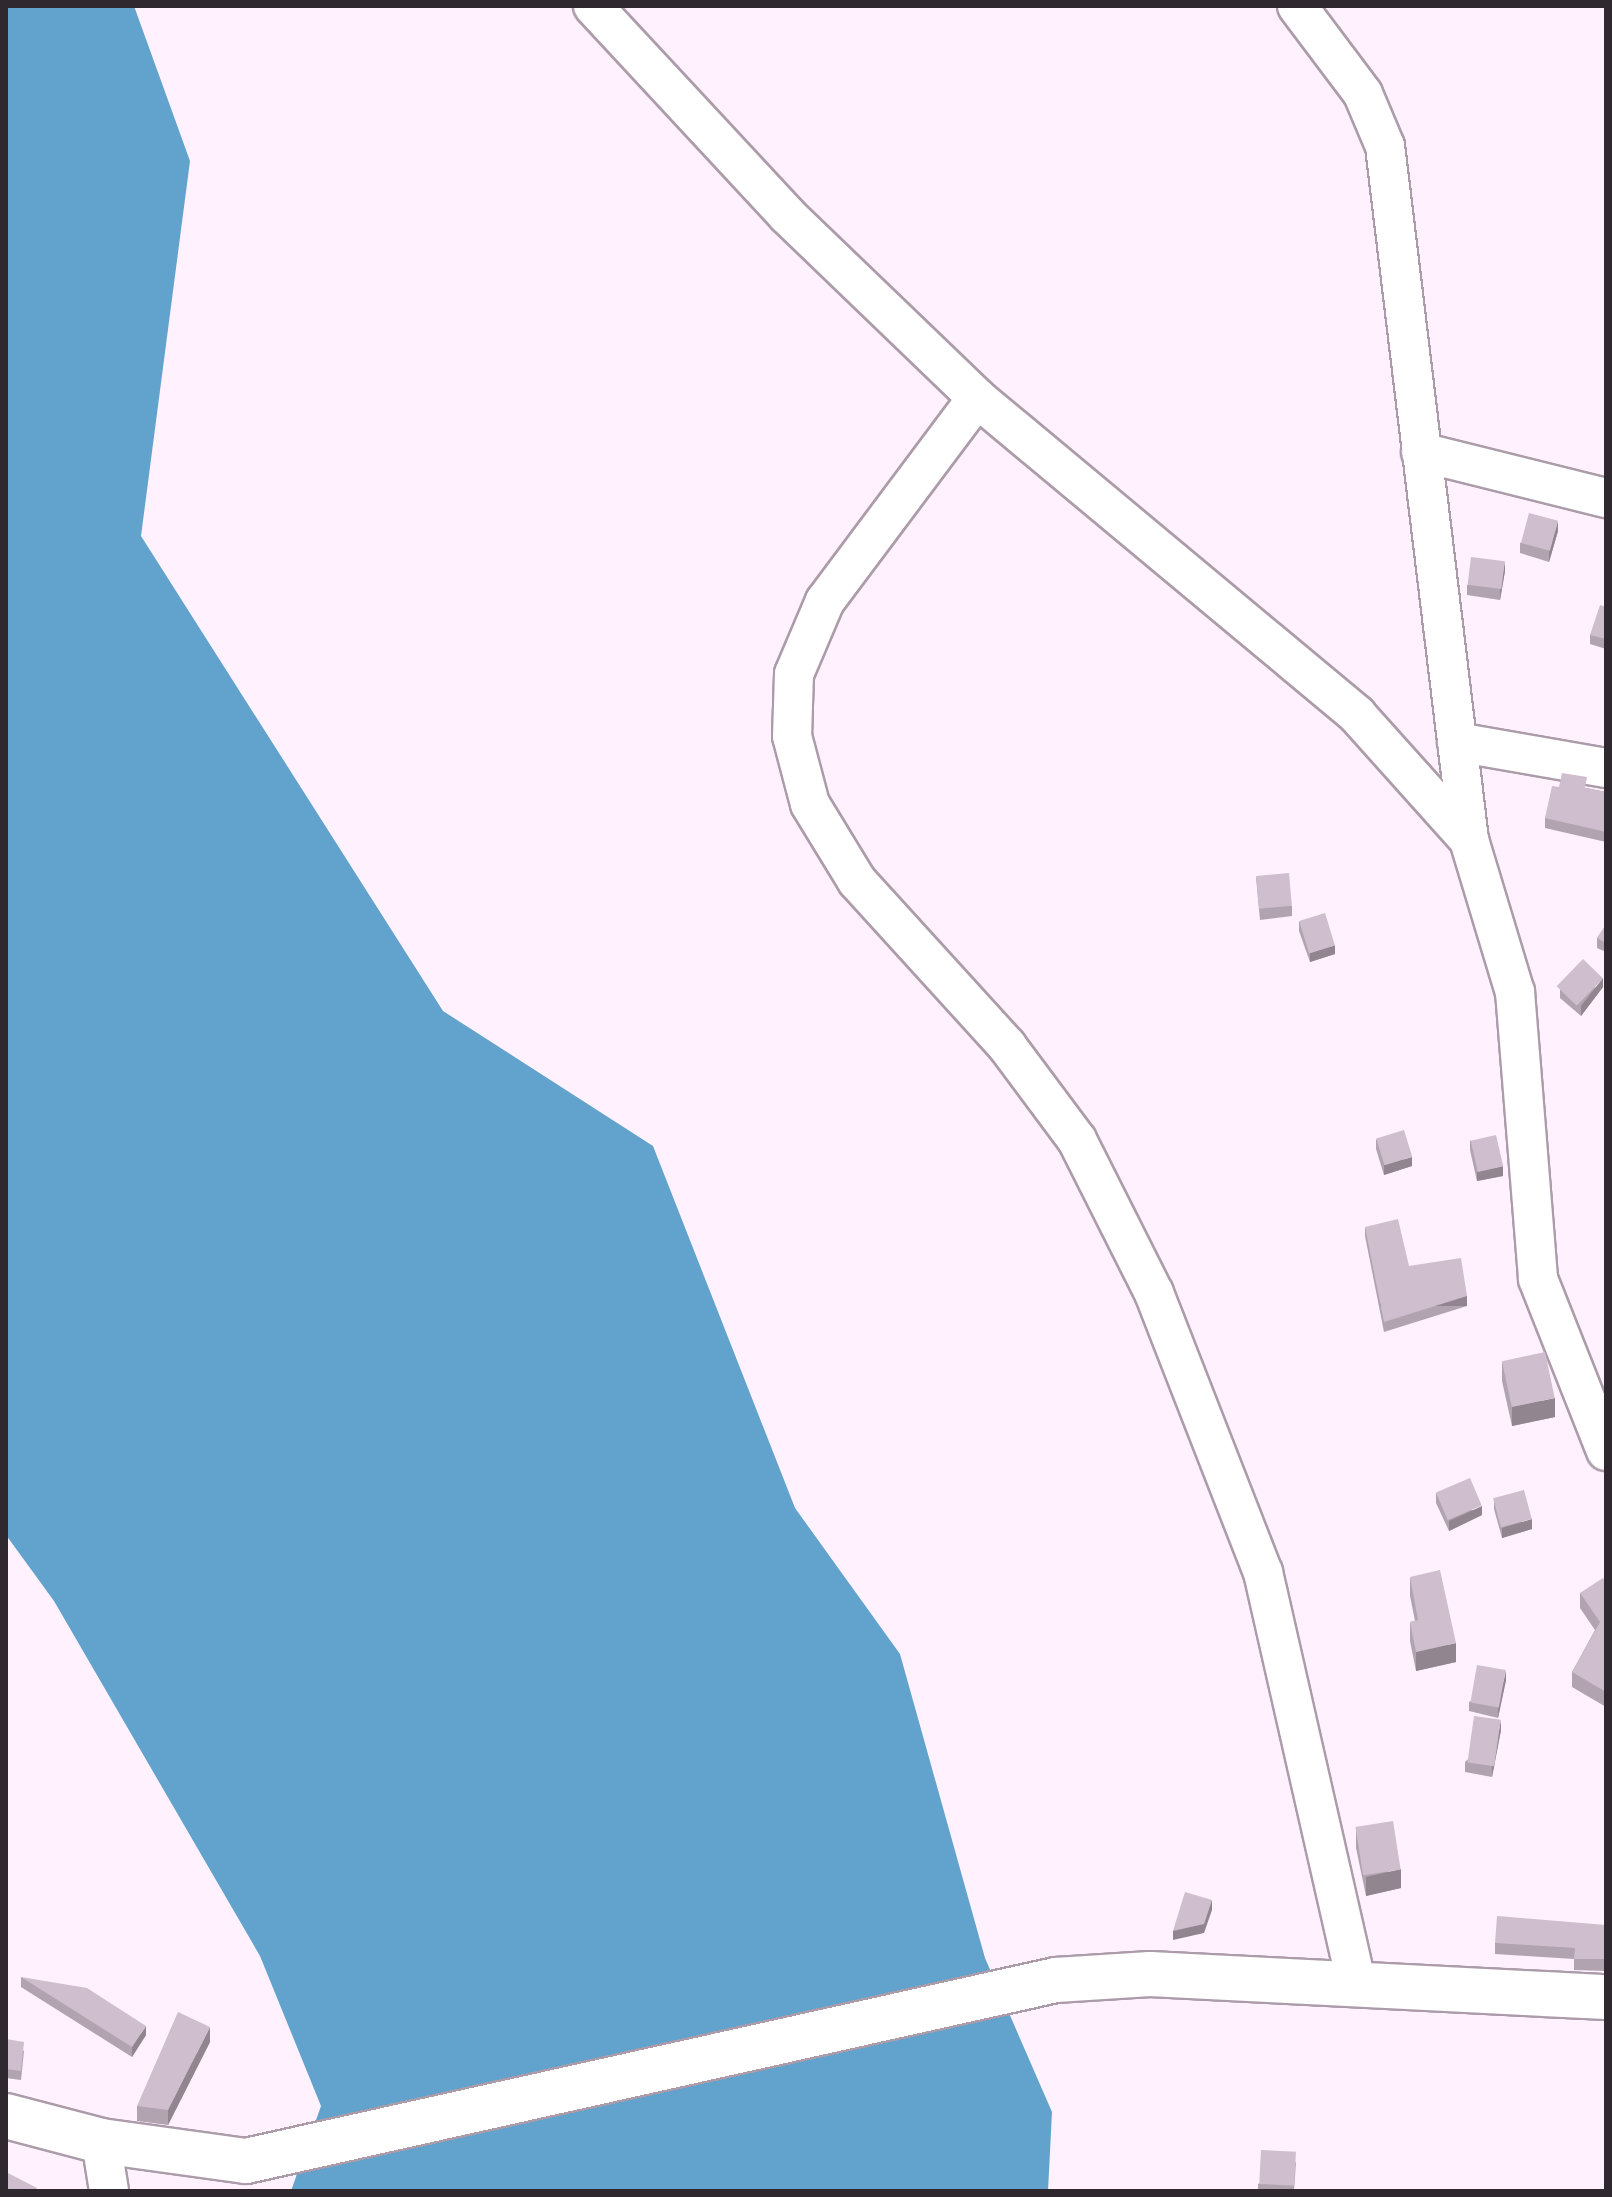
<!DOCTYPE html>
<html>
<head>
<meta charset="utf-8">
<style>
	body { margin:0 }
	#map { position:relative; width:1612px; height:2197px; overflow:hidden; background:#fff1fd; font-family:"Work Sans",sans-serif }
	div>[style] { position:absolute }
	.water>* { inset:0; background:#61a3cd }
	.roads { filter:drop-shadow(2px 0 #ac9caa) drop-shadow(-2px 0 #ac9caa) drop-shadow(0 2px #ac9caa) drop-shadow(0 -2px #ac9caa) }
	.street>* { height:38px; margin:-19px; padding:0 19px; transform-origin:19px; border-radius:19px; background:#fff }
	.secondary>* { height:44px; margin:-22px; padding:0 22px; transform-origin:22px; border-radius:22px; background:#fff }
	.wall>* { inset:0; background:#b2a3b0 }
	.shaded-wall>* { inset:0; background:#918590; transform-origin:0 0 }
	.building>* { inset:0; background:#cfbecd; transform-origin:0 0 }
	span { translate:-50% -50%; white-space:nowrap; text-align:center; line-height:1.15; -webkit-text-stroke:7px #fff; paint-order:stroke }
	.frame { position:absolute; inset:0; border:8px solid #2f282e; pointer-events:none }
</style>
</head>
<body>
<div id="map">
	<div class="water">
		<div style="clip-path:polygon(6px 6px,134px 6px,190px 161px,141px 536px,443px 1011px,653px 1146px,795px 1508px,900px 1654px,985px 1958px,1052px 2112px,1048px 2191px,291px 2191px,321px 2106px,260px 1956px,54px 1601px,6px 1535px)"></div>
	</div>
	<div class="roads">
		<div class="street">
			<div style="left:593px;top:6px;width:285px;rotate:47.1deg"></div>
			<div style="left:787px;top:215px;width:264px;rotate:43.9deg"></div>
			<div style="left:977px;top:398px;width:495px;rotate:39.8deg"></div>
			<div style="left:1357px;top:715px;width:168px;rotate:48.1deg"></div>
			<div style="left:1469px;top:840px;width:159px;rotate:73.2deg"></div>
			<div style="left:1515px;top:992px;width:288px;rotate:85.4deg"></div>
			<div style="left:1538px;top:1279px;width:185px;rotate:68.4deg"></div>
			<div style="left:1297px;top:6px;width:110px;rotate:53.1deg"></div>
			<div style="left:1363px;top:94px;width:56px;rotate:67.1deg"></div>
			<div style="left:1385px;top:146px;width:699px;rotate:83.1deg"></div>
			<div style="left:977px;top:398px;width:254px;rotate:126.8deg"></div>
			<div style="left:825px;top:601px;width:79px;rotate:113deg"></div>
			<div style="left:794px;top:674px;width:62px;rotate:91.8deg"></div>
			<div style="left:792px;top:736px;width:70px;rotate:75.2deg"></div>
			<div style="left:810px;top:804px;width:90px;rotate:58.6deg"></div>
			<div style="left:857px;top:881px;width:223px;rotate:47.7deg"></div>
			<div style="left:1007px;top:1046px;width:117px;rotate:53.3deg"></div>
			<div style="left:1077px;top:1140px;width:171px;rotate:63.3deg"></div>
			<div style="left:1154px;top:1293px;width:300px;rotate:68.7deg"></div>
			<div style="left:1263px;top:1572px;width:424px;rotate:77.2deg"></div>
			<div style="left:1421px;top:452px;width:191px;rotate:14deg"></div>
			<div style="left:1457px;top:742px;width:151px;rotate:9.9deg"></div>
			<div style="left:101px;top:2141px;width:51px;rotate:80.9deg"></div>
		</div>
		<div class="secondary">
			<div style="left:6px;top:2116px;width:98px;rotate:14.7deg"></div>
			<div style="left:101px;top:2141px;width:146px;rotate:7.9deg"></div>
			<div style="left:246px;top:2161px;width:830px;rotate:-12.6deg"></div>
			<div style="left:1056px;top:1980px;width:94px;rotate:-3.7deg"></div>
			<div style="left:1150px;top:1974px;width:457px;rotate:2.9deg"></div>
		</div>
	</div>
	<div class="wall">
		<div style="clip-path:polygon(1558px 531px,1549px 562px,1520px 553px,1520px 543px)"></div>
		<div style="clip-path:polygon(1505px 571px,1500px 600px,1467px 595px,1467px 585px)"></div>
		<div style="clip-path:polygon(1606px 607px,1606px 649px,1590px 644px,1590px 635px)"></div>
		<div style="clip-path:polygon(1559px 787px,1587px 788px,1606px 792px,1606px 842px,1545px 828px,1545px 818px)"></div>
		<div style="clip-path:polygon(1256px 877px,1292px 906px,1292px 916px,1260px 920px)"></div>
		<div style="clip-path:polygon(1299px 921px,1335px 954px,1310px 962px,1299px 931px)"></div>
		<div style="clip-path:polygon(1606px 925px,1606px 952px,1597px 948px,1597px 938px)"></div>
		<div style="clip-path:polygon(1603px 987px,1581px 1016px,1560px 998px,1560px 989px)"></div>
		<div style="clip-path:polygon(1376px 1139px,1412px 1166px,1384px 1175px,1376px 1149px)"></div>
		<div style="clip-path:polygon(1470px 1140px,1503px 1176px,1477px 1181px,1470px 1150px)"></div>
		<div style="clip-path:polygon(1365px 1227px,1409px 1266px,1467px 1306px,1384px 1332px,1365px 1236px)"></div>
		<div style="clip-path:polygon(1502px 1362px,1555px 1417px,1512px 1426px,1502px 1381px)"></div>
		<div style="clip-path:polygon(1436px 1493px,1482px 1515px,1449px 1531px,1436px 1503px)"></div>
		<div style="clip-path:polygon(1494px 1500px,1532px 1529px,1502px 1538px,1494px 1509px)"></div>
		<div style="clip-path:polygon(1410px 1577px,1456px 1662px,1416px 1671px,1410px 1641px,1410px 1622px,1415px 1621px,1410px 1596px)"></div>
		<div style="clip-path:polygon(1606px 1583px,1606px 1707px,1572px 1687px,1572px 1672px,1595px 1630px,1580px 1608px,1580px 1593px)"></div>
		<div style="clip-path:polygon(1506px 1680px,1498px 1718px,1469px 1711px,1469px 1702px)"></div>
		<div style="clip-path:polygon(1501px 1730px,1492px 1777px,1465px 1772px,1465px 1762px)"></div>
		<div style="clip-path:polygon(1356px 1829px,1401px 1888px,1366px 1896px,1356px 1848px)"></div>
		<div style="clip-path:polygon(1606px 1925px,1606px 1971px,1574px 1970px,1574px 1959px,1495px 1954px,1495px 1943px)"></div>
		<div style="clip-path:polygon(21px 1977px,146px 2035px,132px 2057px,21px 1987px)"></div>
		<div style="clip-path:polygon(6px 2039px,24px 2051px,21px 2080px,6px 2078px)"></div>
		<div style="clip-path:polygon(210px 2042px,168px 2125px,137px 2121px,137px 2106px)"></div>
		<div style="clip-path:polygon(1296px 2162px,1294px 2191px,1258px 2191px,1258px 2184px)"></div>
	</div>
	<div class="shaded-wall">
		<div style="clip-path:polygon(1558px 521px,1558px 531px,1549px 562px,1549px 552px)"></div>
		<div style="clip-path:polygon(1505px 561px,1505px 571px,1500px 600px,1500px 590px)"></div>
		<div style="clip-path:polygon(1335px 945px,1335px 954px,1310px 962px,1310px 953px)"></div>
		<div style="clip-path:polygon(1603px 978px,1603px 987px,1581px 1016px,1581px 1006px)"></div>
		<div style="clip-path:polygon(1412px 1157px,1412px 1166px,1384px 1175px,1384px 1165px)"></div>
		<div style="clip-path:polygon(1503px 1166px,1503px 1176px,1477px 1181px,1477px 1172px)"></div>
		<div style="left:1467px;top:1296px;width:10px;height:87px;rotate:90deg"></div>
		<div style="clip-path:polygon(1555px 1398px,1555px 1417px,1512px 1426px,1512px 1407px)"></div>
		<div style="clip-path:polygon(1482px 1506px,1482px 1515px,1449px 1531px,1449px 1521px)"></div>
		<div style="clip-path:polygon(1532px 1519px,1532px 1529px,1502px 1538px,1502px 1528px)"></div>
		<div style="clip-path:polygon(1456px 1643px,1456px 1662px,1416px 1671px,1416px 1652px)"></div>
		<div style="clip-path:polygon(1506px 1670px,1506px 1680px,1498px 1718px,1498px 1708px)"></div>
		<div style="clip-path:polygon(1501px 1720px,1501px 1730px,1492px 1777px,1492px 1767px)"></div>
		<div style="clip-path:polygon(1401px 1869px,1401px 1888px,1366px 1896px,1366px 1877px)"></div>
		<div style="clip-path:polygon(1212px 1900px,1212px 1910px,1204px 1933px,1173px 1940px,1173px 1931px)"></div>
		<div style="clip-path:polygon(146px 2026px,146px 2035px,132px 2057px,132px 2047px)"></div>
		<div style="clip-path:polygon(210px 2027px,210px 2042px,168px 2125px,168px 2110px)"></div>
	</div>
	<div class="building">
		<div style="left:1529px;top:513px;width:30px;height:31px;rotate:15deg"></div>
		<div style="left:1471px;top:557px;width:34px;height:28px;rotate:7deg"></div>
		<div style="clip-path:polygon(1600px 605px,1606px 607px,1606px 639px,1590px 635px)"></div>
		<div style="clip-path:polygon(1562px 773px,1587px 777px,1585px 788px,1606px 792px,1606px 832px,1545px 818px,1552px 786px,1559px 787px)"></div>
		<div style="left:1289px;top:873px;width:33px;height:33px;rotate:85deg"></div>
		<div style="left:1325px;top:913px;width:34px;height:27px;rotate:73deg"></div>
		<div style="clip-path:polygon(1606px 925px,1606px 943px,1597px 938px)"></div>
		<div style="left:1583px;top:959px;width:28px;height:38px;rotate:44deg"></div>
		<div style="left:1404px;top:1130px;width:28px;height:29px;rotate:73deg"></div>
		<div style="left:1496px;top:1135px;width:32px;height:26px;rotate:77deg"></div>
		<div style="clip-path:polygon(1398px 1219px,1409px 1266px,1461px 1258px,1467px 1296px,1384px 1322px,1365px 1227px)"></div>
		<div style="left:1545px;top:1352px;width:47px;height:44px;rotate:78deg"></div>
		<div style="left:1470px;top:1478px;width:30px;height:37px;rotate:67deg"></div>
		<div style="left:1524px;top:1490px;width:30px;height:32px;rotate:75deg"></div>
		<div style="clip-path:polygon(1440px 1570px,1456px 1643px,1416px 1652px,1410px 1622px,1418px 1620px,1410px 1577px)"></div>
		<div style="clip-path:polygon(1603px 1578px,1606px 1583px,1606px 1692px,1572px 1672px,1600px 1622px,1580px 1593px)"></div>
		<div style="left:1477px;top:1665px;width:29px;height:38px;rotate:10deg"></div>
		<div style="left:1474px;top:1716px;width:27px;height:47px;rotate:8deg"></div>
		<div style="left:1393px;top:1821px;width:49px;height:38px;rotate:81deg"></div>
		<div style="clip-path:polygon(1185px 1892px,1212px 1900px,1204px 1924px,1173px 1931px)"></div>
		<div style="clip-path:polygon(1497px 1916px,1606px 1925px,1606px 1959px,1574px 1959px,1575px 1948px,1495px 1943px)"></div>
		<div style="clip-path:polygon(21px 1977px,87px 1988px,146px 2026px,132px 2047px)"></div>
		<div style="clip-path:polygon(178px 2012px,210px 2027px,168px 2110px,137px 2106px)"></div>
		<div style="clip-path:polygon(6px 2039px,24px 2042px,21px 2071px,6px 2069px)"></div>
		<div style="left:1261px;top:2150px;width:35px;height:34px;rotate:3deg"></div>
		<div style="clip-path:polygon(6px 2172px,37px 2188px,35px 2191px,6px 2191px)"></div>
	</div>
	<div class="frame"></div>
</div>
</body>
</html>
